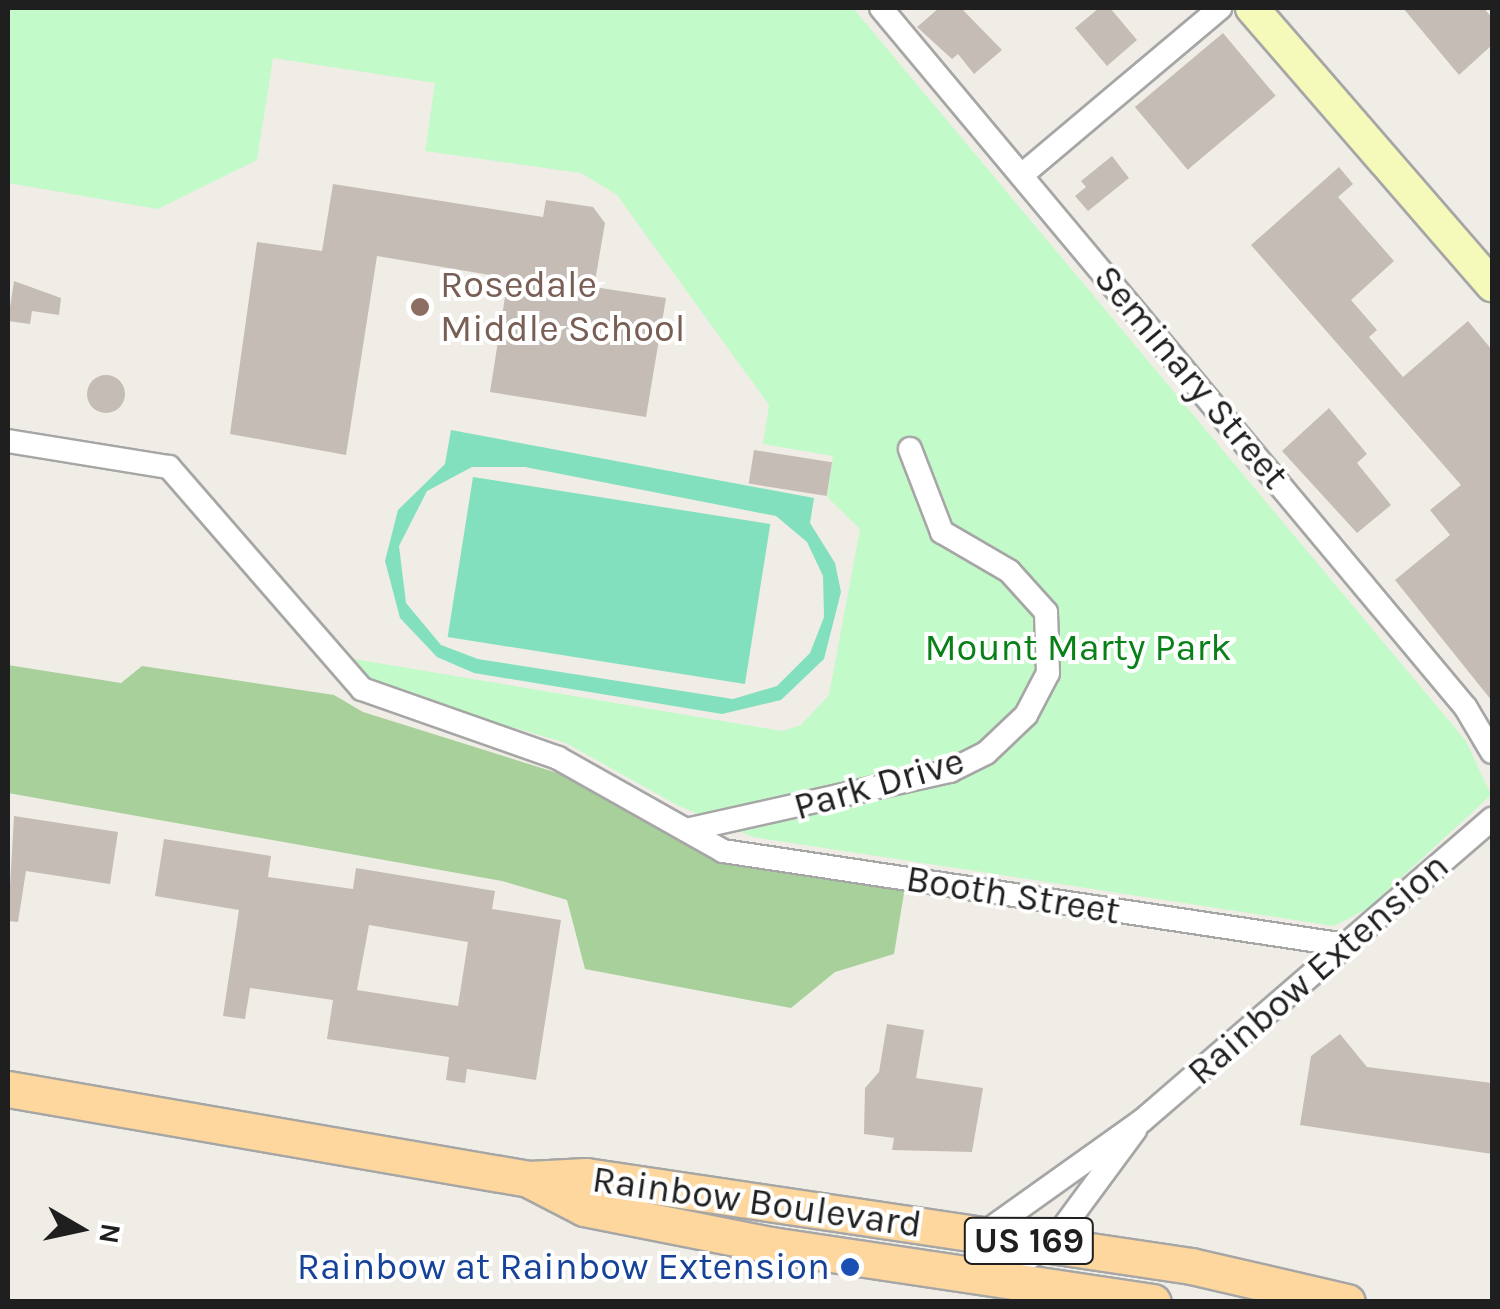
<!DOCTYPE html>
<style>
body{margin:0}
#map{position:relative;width:1500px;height:1309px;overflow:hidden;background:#f0ede6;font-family:Karla,sans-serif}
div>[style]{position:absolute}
.forest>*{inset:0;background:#a8d09a}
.park>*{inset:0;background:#c3fac9}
.pitch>*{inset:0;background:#83e0bf;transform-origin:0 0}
.building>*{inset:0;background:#c5bcb5;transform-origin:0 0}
.round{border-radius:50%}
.roads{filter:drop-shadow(2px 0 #a6a6a6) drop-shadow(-2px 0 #a6a6a6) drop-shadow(0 2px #a6a6a6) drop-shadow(0 -2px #a6a6a6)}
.street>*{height:22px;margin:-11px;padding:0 11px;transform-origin:11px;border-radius:11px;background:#fff}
.secondary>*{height:32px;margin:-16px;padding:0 16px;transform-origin:16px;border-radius:16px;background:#f5faba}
.primary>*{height:35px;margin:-17.5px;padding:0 17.5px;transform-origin:17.5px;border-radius:17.5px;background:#fdd79e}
.dots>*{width:28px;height:28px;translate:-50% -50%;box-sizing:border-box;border:5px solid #fff;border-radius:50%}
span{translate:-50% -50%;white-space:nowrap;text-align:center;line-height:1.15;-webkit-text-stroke:8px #fff;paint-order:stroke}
.shield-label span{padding:2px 8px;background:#fff;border:2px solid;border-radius:8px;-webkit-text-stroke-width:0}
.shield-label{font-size:35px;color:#1f1f1f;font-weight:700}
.education-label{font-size:38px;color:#785e54}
.left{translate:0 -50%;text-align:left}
.street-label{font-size:38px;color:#1f1f1f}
.park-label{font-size:38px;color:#0a8019}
.transit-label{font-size:38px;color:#164399}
.right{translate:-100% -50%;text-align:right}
.frame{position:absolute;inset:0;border:10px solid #1f1f1f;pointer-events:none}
.north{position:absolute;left:30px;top:1179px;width:100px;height:100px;-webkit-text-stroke:8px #fff;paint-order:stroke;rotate:99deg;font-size:28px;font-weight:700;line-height:40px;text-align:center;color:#1f1f1f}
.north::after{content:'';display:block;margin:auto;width:35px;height:45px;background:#1f1f1f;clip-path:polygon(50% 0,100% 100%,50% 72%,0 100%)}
</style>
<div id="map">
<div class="forest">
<i style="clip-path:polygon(8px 665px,121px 683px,142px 666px,334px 695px,363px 712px,567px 776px,688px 843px,905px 887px,894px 954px,835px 972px,791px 1008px,585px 969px,567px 900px,502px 881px,8px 793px)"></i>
</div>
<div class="park">
<i style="clip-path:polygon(8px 8px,853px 8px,1466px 741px,1491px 795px,1367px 909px,1334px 926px,753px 837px,677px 805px,566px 743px,397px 693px,352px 669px,354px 659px,782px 731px,801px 725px,829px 695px,860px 529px,827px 497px,833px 456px,763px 444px,769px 405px,617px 195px,581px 173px,425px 151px,435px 83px,273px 58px,257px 160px,158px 209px,8px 183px)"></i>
</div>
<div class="pitch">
<i style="clip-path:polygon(evenodd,451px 430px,814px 498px,810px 523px,835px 563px,841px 592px,824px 659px,781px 700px,722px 714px,474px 673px,437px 657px,400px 618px,385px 561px,398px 510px,445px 464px,451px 430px,472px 467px,525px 467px,776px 516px,807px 542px,823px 576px,824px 617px,810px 653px,777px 686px,733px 699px,478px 659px,441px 645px,406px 603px,399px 546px,427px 491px,472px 467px)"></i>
<i style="left:473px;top:477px;width:301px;height:162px;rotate:9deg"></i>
</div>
<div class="building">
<i style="clip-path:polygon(939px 8px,961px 8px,1002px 50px,974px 74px,958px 54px,952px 59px,917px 27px)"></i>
<i style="clip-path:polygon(1099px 8px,1110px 8px,1137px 40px,1107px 66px,1075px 28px)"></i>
<i style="clip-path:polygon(1403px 8px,1484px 8px,1492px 18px,1492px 45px,1459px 75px)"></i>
<i style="left:1223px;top:33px;width:82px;height:115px;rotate:50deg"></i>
<i style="clip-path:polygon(1112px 156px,1129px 178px,1088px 211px,1075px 196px,1086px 187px,1081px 181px)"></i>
<i style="clip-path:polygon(1339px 167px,1353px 184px,1338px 197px,1394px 261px,1351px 300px,1377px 330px,1369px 337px,1403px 377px,1468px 321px,1492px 350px,1492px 701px,1395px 580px,1450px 535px,1430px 510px,1461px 485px,1251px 245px)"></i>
<i style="clip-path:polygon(333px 184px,543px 217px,546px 200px,593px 207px,605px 223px,594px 287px,666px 298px,646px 417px,490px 392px,508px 278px,377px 256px,346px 455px,230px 434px,257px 242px,322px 251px)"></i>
<i style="clip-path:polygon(14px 281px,61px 298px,59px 315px,32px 311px,30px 324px,8px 321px)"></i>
<i class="round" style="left:87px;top:375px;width:38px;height:38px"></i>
<i style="clip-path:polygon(1329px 408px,1367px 454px,1357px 463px,1391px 505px,1357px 533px,1282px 451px)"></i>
<i style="left:754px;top:450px;width:79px;height:34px;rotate:9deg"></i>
<i style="clip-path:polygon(14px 816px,118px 832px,110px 884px,26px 871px,18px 922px,8px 921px)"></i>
<i style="clip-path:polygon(evenodd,164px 839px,271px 856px,268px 877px,353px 889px,356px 868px,495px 891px,492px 909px,561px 920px,536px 1080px,467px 1069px,465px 1083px,446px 1080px,449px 1057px,327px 1039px,333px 1000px,250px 988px,245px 1019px,223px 1016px,239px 910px,155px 896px,164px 839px,369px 925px,468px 942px,458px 1006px,357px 990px,369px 925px)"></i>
<i style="clip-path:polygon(887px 1024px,924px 1030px,916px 1078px,983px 1088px,972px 1152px,892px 1150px,894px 1138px,864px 1134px,865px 1088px,879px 1072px)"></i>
<i style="clip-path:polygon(1340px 1034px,1367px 1067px,1492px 1083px,1492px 1154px,1300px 1125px,1311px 1056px)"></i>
</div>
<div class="roads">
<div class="street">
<i style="left:881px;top:8px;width:912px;rotate:50.11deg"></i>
<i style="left:1466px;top:708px;width:51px;rotate:59.4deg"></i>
<i style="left:1023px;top:174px;width:258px;rotate:-40.1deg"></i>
<i style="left:8px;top:441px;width:163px;rotate:9.2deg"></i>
<i style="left:169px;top:467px;width:294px;rotate:49deg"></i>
<i style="left:362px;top:689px;width:208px;rotate:19.4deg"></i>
<i style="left:558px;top:758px;width:189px;rotate:29.4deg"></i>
<i style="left:723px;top:851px;width:629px;rotate:8.59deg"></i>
<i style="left:686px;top:830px;width:271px;rotate:-12.6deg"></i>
<i style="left:950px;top:771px;width:40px;rotate:-26.6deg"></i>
<i style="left:986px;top:753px;width:55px;rotate:-43.5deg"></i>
<i style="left:1026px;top:715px;width:47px;rotate:-62.4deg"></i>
<i style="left:1048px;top:673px;width:61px;rotate:-91.9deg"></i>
<i style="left:1046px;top:612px;width:55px;rotate:-132.1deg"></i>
<i style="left:1009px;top:571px;width:78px;rotate:-149.8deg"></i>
<i style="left:942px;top:532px;width:89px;rotate:-111.1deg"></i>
<i style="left:983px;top:1234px;width:196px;rotate:-35.5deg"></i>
<i style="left:1143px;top:1120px;width:461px;rotate:-40.8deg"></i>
<i style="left:999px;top:1276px;width:61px;rotate:-31.6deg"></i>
<i style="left:1051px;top:1244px;width:142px;rotate:-53.6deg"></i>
</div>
<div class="secondary">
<i style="left:1252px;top:8px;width:367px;rotate:49.1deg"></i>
</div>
<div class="primary">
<i style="left:8px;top:1089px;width:529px;rotate:9.8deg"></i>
<i style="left:529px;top:1179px;width:57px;rotate:-3deg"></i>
<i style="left:586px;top:1176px;width:612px;rotate:8.46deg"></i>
<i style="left:1191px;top:1266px;width:160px;rotate:13deg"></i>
<i style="left:530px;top:1180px;width:61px;rotate:27.4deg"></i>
<i style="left:584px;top:1208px;width:191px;rotate:11.2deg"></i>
<i style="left:771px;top:1245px;width:386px;rotate:8.5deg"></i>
</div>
</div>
<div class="dots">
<i style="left:420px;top:307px;background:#8d6e63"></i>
<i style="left:850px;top:1267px;background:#1a4fb4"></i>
</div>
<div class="shield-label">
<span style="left:1029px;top:1241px">US 169</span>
</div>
<div class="education-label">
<span class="left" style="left:440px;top:307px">Rosedale<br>Middle School</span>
</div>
<div class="street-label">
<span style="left:1191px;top:377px;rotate:50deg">Seminary Street</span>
<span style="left:879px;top:784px;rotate:-16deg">Park Drive</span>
<span style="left:1013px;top:895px;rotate:9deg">Booth Street</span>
<span style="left:1318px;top:969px;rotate:-41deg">Rainbow Extension</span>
<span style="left:757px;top:1202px;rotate:8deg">Rainbow Boulevard</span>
</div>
<div class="park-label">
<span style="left:1078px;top:648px">Mount Marty Park</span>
</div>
<div class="transit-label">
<span class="right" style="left:830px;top:1267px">Rainbow at Rainbow Extension</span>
</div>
<div class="frame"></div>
<div class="north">N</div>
</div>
